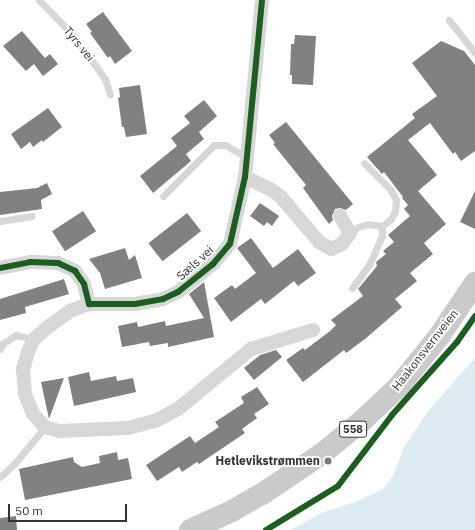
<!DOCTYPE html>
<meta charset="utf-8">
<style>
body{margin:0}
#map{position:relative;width:475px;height:530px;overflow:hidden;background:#fff;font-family:"IBM Plex Sans",sans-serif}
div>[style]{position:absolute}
.water>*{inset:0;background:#ddebf3}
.building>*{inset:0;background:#818181;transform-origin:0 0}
.lane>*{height:7px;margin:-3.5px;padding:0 3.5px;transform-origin:3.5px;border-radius:3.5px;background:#d7d7d7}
.street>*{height:14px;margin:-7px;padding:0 7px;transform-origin:7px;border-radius:7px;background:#d7d7d7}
.primary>*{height:22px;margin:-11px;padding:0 11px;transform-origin:11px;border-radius:11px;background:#cacaca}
.cycleway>*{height:6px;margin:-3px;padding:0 3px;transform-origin:3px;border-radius:3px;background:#1b5e20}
.dots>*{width:11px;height:11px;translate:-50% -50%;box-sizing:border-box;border:2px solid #fff;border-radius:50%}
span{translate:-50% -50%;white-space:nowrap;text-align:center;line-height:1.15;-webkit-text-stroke:4px #fff;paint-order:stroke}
.shield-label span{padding:1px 3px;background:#fff;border:1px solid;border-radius:3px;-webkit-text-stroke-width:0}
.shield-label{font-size:11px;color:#333;font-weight:700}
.street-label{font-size:12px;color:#333}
.poi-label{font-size:12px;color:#333;font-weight:700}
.right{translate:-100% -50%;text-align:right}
.scale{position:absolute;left:8px;top:504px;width:119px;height:18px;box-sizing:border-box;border:2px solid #333;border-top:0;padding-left:5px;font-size:12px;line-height:14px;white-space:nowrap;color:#333;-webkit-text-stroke:3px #fff;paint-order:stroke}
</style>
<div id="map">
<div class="water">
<i style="clip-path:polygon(475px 358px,475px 530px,290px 530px,324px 512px,355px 502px,383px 489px,393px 476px,404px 447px,428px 411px)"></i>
</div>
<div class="building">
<i style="clip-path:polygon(103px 12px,132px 51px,115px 64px,110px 56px,108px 58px,90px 33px,92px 32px,86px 24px)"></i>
<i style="clip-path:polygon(22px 31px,45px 58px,50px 54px,58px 64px,43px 76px,34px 64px,26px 71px,3px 46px)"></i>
<i style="clip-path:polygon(295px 35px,316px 36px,313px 85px,292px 84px,292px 75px,290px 75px,291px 44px,294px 44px)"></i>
<i style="clip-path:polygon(441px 41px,464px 51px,475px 65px,475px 151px,461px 161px,455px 152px,453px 154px,430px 123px,408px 140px,437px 175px,418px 191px,446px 224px,424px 243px,433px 254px,410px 273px,417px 281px,395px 299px,402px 307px,365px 339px,346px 353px,344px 350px,303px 382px,286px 360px,303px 348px,305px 350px,330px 331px,336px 325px,331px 320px,363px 296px,358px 289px,377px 266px,376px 262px,386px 254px,383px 251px,394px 242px,388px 235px,410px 216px,404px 209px,408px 205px,402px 198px,403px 197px,384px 172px,382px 174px,367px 157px,415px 118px,412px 114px,437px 96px,412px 63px)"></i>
<i style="clip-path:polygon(140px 85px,147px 134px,126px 137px,124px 127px,122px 127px,118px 98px,120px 97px,119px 88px)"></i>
<i style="clip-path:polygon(204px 100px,217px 116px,199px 132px,204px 139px,186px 154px,191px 161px,153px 193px,140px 176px,177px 146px,171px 138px,190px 123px,184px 116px)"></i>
<i style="clip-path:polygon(48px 108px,62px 127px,43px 142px,42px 140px,33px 147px,30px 142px,21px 149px,11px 134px)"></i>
<i style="clip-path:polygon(286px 122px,353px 204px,346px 210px,340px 208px,335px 209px,332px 216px,333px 220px,329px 224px,303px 188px,306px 185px,273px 144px,275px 143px,269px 135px)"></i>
<i style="clip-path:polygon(47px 183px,52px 194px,41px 200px,42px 209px,0 215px,0 192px,37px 188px)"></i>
<i style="clip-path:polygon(475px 191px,475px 229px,460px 222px)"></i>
<i style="clip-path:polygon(260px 203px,279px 216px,272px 226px,267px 222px,264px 226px,250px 216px)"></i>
<i style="left:83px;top:211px;width:24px;height:37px;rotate:57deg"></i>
<i style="left:187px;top:213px;width:23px;height:49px;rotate:52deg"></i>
<i style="clip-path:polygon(251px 238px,273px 268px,298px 249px,316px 273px,298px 286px,294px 281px,265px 304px,261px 299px,231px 322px,214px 298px,232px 285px,235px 289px,256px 273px,237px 248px)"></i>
<i style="clip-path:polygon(125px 248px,129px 260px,135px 255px,142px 278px,105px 289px,100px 273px,89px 259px)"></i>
<i style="clip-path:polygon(64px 279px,69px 294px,25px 307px,26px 313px,0 320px,0 299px)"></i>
<i style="clip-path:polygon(204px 282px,214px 337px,168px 347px,168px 343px,150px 346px,149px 342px,122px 347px,118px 326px,137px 322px,138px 327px,165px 321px,166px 326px,204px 318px,189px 294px)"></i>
<i style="clip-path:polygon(276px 350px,282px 357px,254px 380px,244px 368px,260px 355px)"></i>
<i style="clip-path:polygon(89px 372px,91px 381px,116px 376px,117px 381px,133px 378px,136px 392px,74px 406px,68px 377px)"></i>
<i style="clip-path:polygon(64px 378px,49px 419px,41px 382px)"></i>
<i style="clip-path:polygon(257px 387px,269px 404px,254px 414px,257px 418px,242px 429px,245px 433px,199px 464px,197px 462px,182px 472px,179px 467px,157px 481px,146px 465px,190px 436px,195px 443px,219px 427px,215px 422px,244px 403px,241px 397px)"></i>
<i style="clip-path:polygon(117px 452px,118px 460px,128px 458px,132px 479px,25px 500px,19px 469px,73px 457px,74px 462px,82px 467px,100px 463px,99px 456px)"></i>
<i style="clip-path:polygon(16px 516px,17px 530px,0 530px,0 518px)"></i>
</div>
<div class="lane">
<i style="left:39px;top:0;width:50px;rotate:45.8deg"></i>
<i style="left:74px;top:36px;width:53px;rotate:54.2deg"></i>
<i style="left:105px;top:79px;width:16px;rotate:72deg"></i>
<i style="left:449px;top:20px;width:42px;rotate:51.8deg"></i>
<i style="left:163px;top:196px;width:72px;rotate:-45deg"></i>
<i style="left:214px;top:145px;width:11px"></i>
<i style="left:225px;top:145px;width:25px;rotate:29deg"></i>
<i style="left:0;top:221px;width:32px;rotate:-9deg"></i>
<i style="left:350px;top:233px;width:10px;rotate:-37deg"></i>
<i style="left:358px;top:227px;width:10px;rotate:-17deg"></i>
<i style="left:368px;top:224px;width:14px;rotate:8deg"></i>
<i style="left:382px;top:226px;width:11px;rotate:-38deg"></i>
<i style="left:391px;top:219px;width:9px;rotate:-63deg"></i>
<i style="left:395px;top:211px;width:11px;rotate:-85deg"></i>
<i style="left:396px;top:200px;width:11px;rotate:-117deg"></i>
<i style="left:391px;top:190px;width:38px;rotate:-135deg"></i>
<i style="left:352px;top:288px;width:29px;rotate:-54deg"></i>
<i style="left:369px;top:265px;width:32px;rotate:-66deg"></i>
<i style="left:382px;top:236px;width:10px;rotate:-90deg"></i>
<i style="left:0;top:349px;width:5px;rotate:-68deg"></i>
<i style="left:2px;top:344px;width:17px;rotate:-33deg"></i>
<i style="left:16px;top:335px;width:18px;rotate:13deg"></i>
<i style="left:0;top:477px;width:21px;rotate:-43deg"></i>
<i style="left:15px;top:463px;width:47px;rotate:-50.2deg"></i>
</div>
<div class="street">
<i style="left:245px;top:177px;width:28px;rotate:26deg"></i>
<i style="left:270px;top:189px;width:14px;rotate:36deg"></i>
<i style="left:281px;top:197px;width:59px;rotate:49.8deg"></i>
<i style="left:319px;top:242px;width:14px;rotate:30deg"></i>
<i style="left:331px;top:249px;width:12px;rotate:-24deg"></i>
<i style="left:342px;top:244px;width:14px;rotate:-54deg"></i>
<i style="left:350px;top:233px;width:20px;rotate:-120deg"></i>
<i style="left:0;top:268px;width:31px;rotate:-11deg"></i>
<i style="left:30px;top:262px;width:28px;rotate:2deg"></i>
<i style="left:58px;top:263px;width:19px;rotate:25deg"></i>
<i style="left:75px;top:271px;width:16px;rotate:55deg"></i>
<i style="left:84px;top:284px;width:21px;rotate:76deg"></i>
<i style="left:89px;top:304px;width:46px"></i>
<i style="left:135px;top:304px;width:28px;rotate:-10deg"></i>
<i style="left:163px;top:299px;width:17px;rotate:-25deg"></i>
<i style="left:178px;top:292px;width:45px;rotate:-38.7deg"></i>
<i style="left:213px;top:264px;width:26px;rotate:-50deg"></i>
<i style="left:230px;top:244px;width:69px;rotate:-77.4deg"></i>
<i style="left:245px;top:177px;width:178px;rotate:-84.5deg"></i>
<i style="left:89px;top:304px;width:20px;rotate:160deg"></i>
<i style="left:70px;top:311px;width:26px;rotate:144deg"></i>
<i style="left:49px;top:326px;width:20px;rotate:139deg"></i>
<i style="left:34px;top:339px;width:14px;rotate:115deg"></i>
<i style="left:28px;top:352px;width:19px;rotate:106deg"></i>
<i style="left:23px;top:370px;width:24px;rotate:85deg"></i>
<i style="left:25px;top:394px;width:22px;rotate:68deg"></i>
<i style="left:33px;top:414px;width:18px;rotate:47deg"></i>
<i style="left:45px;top:427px;width:15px;rotate:16deg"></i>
<i style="left:59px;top:431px;width:69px;rotate:-2.5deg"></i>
<i style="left:128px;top:428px;width:30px;rotate:-15deg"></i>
<i style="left:157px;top:420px;width:24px;rotate:-28deg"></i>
<i style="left:178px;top:409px;width:94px;rotate:-39.4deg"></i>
<i style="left:251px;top:349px;width:65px;rotate:-17deg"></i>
</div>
<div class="primary">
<i style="left:190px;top:530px;width:46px;rotate:-24.3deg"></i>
<i style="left:232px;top:511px;width:34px;rotate:-30deg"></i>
<i style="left:262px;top:494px;width:73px;rotate:-33.9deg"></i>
<i style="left:323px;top:453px;width:50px;rotate:-39.4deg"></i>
<i style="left:362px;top:421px;width:51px;rotate:-43.4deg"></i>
<i style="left:399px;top:386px;width:65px;rotate:-51.2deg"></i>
<i style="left:440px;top:335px;width:63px;rotate:-56.1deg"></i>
</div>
<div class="cycleway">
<i style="left:0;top:268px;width:31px;rotate:-11deg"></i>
<i style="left:30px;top:262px;width:28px;rotate:2deg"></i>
<i style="left:58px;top:263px;width:19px;rotate:25deg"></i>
<i style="left:75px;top:271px;width:16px;rotate:55deg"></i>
<i style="left:84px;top:284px;width:21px;rotate:76deg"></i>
<i style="left:89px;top:304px;width:46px"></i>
<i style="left:135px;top:304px;width:28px;rotate:-10deg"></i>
<i style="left:163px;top:299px;width:17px;rotate:-25deg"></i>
<i style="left:178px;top:292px;width:45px;rotate:-38.7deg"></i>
<i style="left:213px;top:264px;width:26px;rotate:-50deg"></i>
<i style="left:230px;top:244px;width:69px;rotate:-77.4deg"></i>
<i style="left:245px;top:177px;width:178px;rotate:-84.5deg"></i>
<i style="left:266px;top:530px;width:84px;rotate:-31.4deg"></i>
<i style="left:338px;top:486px;width:89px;rotate:-52.7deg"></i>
<i style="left:392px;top:415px;width:98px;rotate:-48.3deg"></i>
<i style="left:457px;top:342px;width:32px;rotate:-55deg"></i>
</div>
<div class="dots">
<i style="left:328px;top:461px;background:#7a7a7a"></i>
</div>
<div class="shield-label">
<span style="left:353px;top:429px">558</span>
</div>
<div class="street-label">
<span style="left:79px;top:44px;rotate:51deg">Tyrs vei</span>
<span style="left:195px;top:263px;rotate:-42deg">Sæls vei</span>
<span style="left:425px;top:350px;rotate:-52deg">Haakonsvernveien</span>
</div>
<div class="poi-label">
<span class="right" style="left:320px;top:461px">Hetlevikstrømmen</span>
</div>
<div class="scale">50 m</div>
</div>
